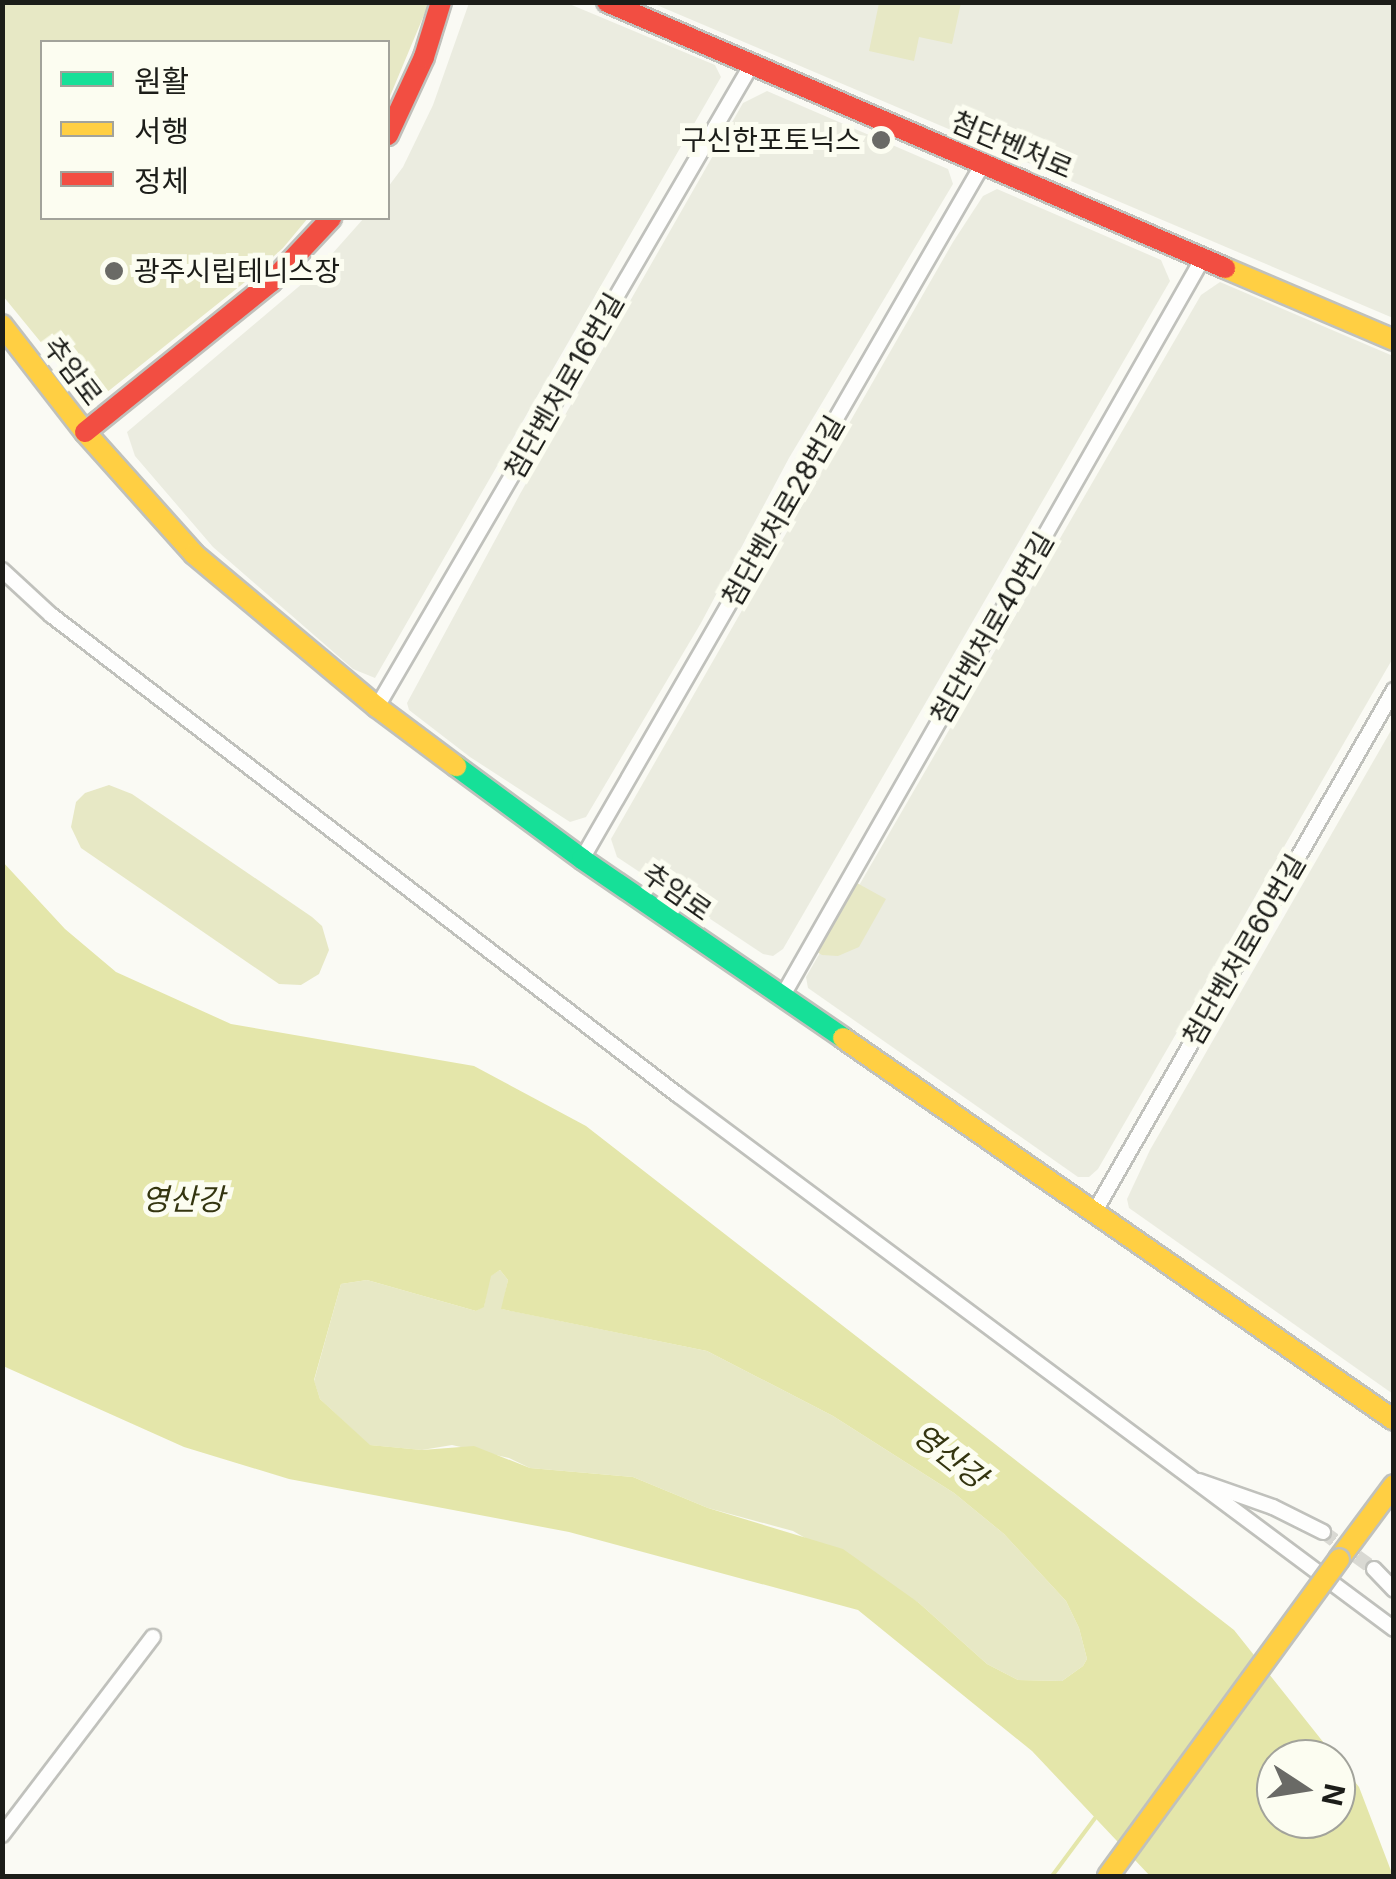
<!DOCTYPE html>
<meta charset="utf-8">
<style>
body{margin:0}
#map{position:relative;width:1396px;height:1879px;overflow:hidden;background:#fafaf4;font-family:Inter,"Noto Sans KR",sans-serif}
div>[style]{position:absolute}
.built>*{inset:0;background:#ebece0}
.green>*{inset:0;background:#e7e8c5}
.water>*{inset:0;background:#e4e6aa}
.stream>*{height:4px;margin:-2px;padding:0 2px;transform-origin:2px;border-radius:2px;background:#e4e6aa}
.street-tunnel>*{height:14px;margin-top:-7px;transform-origin:0;background:repeating-linear-gradient(90deg,#d9d9d3 0 14px,transparent 0 21px)}
.roads{filter:drop-shadow(2px 0 #c0c1bc) drop-shadow(-2px 0 #c0c1bc) drop-shadow(0 2px #c0c1bc) drop-shadow(0 -2px #c0c1bc)}
.street>*{height:14px;margin:-7px;padding:0 7px;transform-origin:7px;border-radius:7px;background:#fefefd}
.fast>*{height:20px;margin:-10px;padding:0 10px;transform-origin:10px;border-radius:10px;background:#16e098}
.slow>*{height:20px;margin:-10px;padding:0 10px;transform-origin:10px;border-radius:10px;background:#ffcf43}
.jam>*{height:20px;margin:-10px;padding:0 10px;transform-origin:10px;border-radius:10px;background:#f24e42}
.bridges{filter:drop-shadow(2px 0 #c0c1bc) drop-shadow(-2px 0 #c0c1bc) drop-shadow(0 2px #c0c1bc) drop-shadow(0 -2px #c0c1bc)}
.slow-bridge>*{height:20px;margin:-10px;padding:0 10px;transform-origin:10px;border-radius:10px;background:#ffcf43}
.dots>*{width:28px;height:28px;translate:-50% -50%;box-sizing:border-box;border:5px solid #fcfdf1;border-radius:50%}
span{translate:-50% -50%;white-space:nowrap;text-align:center;line-height:1.15;-webkit-text-stroke:10px #fcfdf1;paint-order:stroke}
.poi-label{font-size:28px;color:#1c1d19}
.right{translate:-100% -50%;text-align:right}
.left{translate:0 -50%;text-align:left}
.street-label{font-size:28px;color:#1c1d19}
.water-label{font-size:30px;color:#343510;font-style:italic}
.frame{position:absolute;inset:0;border:5px solid #1c1d19;pointer-events:none}
.legend{position:absolute;left:40px;top:40px;width:350px;height:180px;box-sizing:border-box;background:#fcfdf1;border:2px solid #a2a39b;margin:0;padding:12px 18px;list-style:none;font-size:30px;color:#1c1d19}
.legend li{display:flex;align-items:center;gap:20px;height:50px}
.legend b{width:50px;border:2px solid #a2a39b}
.north{position:absolute;left:1256px;top:1739px;width:100px;height:100px;box-sizing:border-box;background:#fcfdf1;border:2px solid #a2a39b;border-radius:50%;rotate:102deg;font-size:28px;font-weight:700;line-height:40px;text-align:center;color:#1c1d19}
.north::after{content:'';display:block;margin:auto;width:35px;height:45px;background:#6a6a66;clip-path:polygon(50% 0,100% 100%,50% 72%,0 100%)}
</style>
<div id="map">
<div class="built">
<i style="clip-path:polygon(469px 3px,567px 3px,715px 65px,721px 77px,375px 678px,353px 669px,213px 547px,135px 456px,127px 432px,316px 272px,364px 218px,388px 218px,388px 187px,403px 167px,433px 105px)"></i>
<i style="clip-path:polygon(652px 3px,1393px 3px,1393px 318px)"></i>
<i style="clip-path:polygon(767px 91px,948px 169px,953px 184px,789px 458px,701px 623px,586px 817px,570px 822px,470px 757px,409px 710px,407px 703px,520px 494px,743px 103px)"></i>
<i style="clip-path:polygon(997px 189px,1161px 260px,1170px 281px,783px 949px,773px 956px,763px 954px,617px 857px,611px 839px,953px 242px,983px 196px)"></i>
<i style="clip-path:polygon(1220px 282px,1393px 356px,1393px 658px,1098px 1169px,1089px 1177px,1078px 1177px,808px 988px,806px 977px,1201px 295px)"></i>
<i style="clip-path:polygon(1393px 727px,1393px 1394px,1129px 1208px,1127px 1199px,1150px 1150px)"></i>
</div>
<div class="green">
<i style="clip-path:polygon(3px 2px,429px 2px,429px 3px,388px 101px,388px 42px,42px 42px,42px 218px,308px 218px,283px 248px,245px 282px,101px 397px,84px 395px,3px 296px)"></i>
<i style="clip-path:polygon(879px 3px,961px 3px,952px 44px,919px 37px,914px 61px,869px 51px)"></i>
<i style="clip-path:polygon(109px 785px,132px 794px,312px 917px,322px 926px,329px 950px,319px 974px,301px 985px,279px 984px,81px 848px,71px 827px,76px 802px,85px 793px)"></i>
<i style="clip-path:polygon(857px 883px,886px 899px,859px 947px,838px 956px,822px 955px,817px 952px)"></i>
<i style="clip-path:polygon(500px 1270px,508px 1280px,502px 1309px,707px 1351px,833px 1416px,954px 1493px,1004px 1534px,1066px 1601px,1079px 1628px,1087px 1659px,1083px 1666px,1062px 1681px,1018px 1680px,987px 1664px,919px 1603px,793px 1531px,708px 1508px,633px 1477px,530px 1468px,509px 1458px,452px 1445px,422px 1450px,369px 1445px,320px 1399px,314px 1381px,341px 1284px,367px 1280px,476px 1311px,484px 1306px,490px 1276px)"></i>
</div>
<div class="water">
<i style="clip-path:polygon(evenodd,2px 861px,65px 929px,116px 972px,231px 1024px,474px 1066px,586px 1126px,1234px 1630px,1359px 1787px,1393px 1876px,1150px 1876px,1032px 1751px,858px 1610px,569px 1532px,289px 1479px,184px 1447px,3px 1366px,2px 861px,500px 1270px,508px 1280px,501px 1309px,707px 1351px,833px 1416px,954px 1493px,1004px 1534px,1066px 1601px,1079px 1628px,1087px 1659px,1083px 1666px,1062px 1681px,1018px 1680px,987px 1664px,919px 1603px,843px 1549px,708px 1508px,633px 1477px,530px 1468px,474px 1446px,422px 1450px,370px 1445px,320px 1399px,314px 1380px,341px 1284px,367px 1280px,476px 1311px,484px 1307px,491px 1276px,500px 1270px,2px 861px,1276px 1759px,1336px 1759px,1336px 1819px,1276px 1819px,1276px 1759px)"></i>
</div>
<div class="stream">
<i style="left:1052px;top:1876px;width:72px;rotate:-53.4deg"></i>
</div>
<div class="street-tunnel">
<i style="left:1323px;top:1532px;width:63px;rotate:36deg"></i>
</div>
<div class="roads">
<div class="street">
<i style="left:2px;top:570px;width:67px;rotate:42.6deg"></i>
<i style="left:51px;top:615px;width:790px;rotate:37.44deg"></i>
<i style="left:678px;top:1095px;width:893px;rotate:36.72deg"></i>
<i style="left:377px;top:707px;width:744px;rotate:-59.75deg"></i>
<i style="left:582px;top:859px;width:805px;rotate:-60.03deg"></i>
<i style="left:782px;top:997px;width:851px;rotate:-60.33deg"></i>
<i style="left:1095px;top:1211px;width:601px;rotate:-60.15deg"></i>
<i style="left:1199px;top:1481px;width:78px;rotate:19.4deg"></i>
<i style="left:1273px;top:1507px;width:56px;rotate:26.6deg"></i>
<i style="left:1374px;top:1569px;width:29px;rotate:46deg"></i>
<i style="left:2px;top:1835px;width:249px;rotate:-52.7deg"></i>
</div>
<div class="fast">
<i style="left:456px;top:766px;width:157px;rotate:36.4deg"></i>
<i style="left:582px;top:859px;width:316px;rotate:34.4deg"></i>
</div>
<div class="slow">
<i style="left:1225px;top:268px;width:184px;rotate:23.1deg"></i>
<i style="left:2px;top:325px;width:135px;rotate:52.2deg"></i>
<i style="left:85px;top:432px;width:164px;rotate:48.2deg"></i>
<i style="left:194px;top:554px;width:239px;rotate:39.9deg"></i>
<i style="left:377px;top:707px;width:99px;rotate:36.8deg"></i>
<i style="left:843px;top:1038px;width:670px;rotate:34.73deg"></i>
<i style="left:1339px;top:1559px;width:92px;rotate:-53.4deg"></i>
</div>
<div class="jam">
<i style="left:607px;top:2px;width:673px;rotate:23.29deg"></i>
<i style="left:388px;top:135px;width:86px;rotate:-65.2deg"></i>
<i style="left:424px;top:57px;width:58px;rotate:-72.8deg"></i>
<i style="left:85px;top:432px;width:239px;rotate:-38.9deg"></i>
<i style="left:271px;top:282px;width:88px;rotate:-46.8deg"></i>
</div>
</div>
<div class="bridges">
<div class="slow-bridge">
<i style="left:1108px;top:1876px;width:392px;rotate:-53.9deg"></i>
</div>
</div>
<div class="dots">
<i style="left:881px;top:140px;background:#6a6a66"></i>
<i style="left:114px;top:271px;background:#6a6a66"></i>
</div>
<div class="poi-label">
<span class="right" style="left:861px;top:140px">구신한포토닉스</span>
<span class="left" style="left:134px;top:271px">광주시립테니스장</span>
</div>
<div class="street-label">
<span style="left:1012px;top:145px;rotate:23deg">첨단벤처로</span>
<span style="left:73px;top:371px;rotate:53deg">추암로</span>
<span style="left:564px;top:386px;rotate:-60deg">첨단벤처로16번길</span>
<span style="left:783px;top:511px;rotate:-60deg">첨단벤처로28번길</span>
<span style="left:992px;top:628px;rotate:-60deg">첨단벤처로40번길</span>
<span style="left:677px;top:892px;rotate:35deg">추암로</span>
<span style="left:1244px;top:950px;rotate:-60deg">첨단벤처로60번길</span>
</div>
<div class="water-label">
<span style="left:183px;top:1199px">영산강</span>
<span style="left:950px;top:1456px;rotate:38deg">영산강</span>
</div>
<div class="frame"></div>
<ul class="legend">
<li><b style="height:12px;background:#16e098"></b>원활</li>
<li><b style="height:12px;background:#ffcf43"></b>서행</li>
<li><b style="height:12px;background:#f24e42"></b>정체</li>
</ul>
<div class="north">N</div>
</div>
